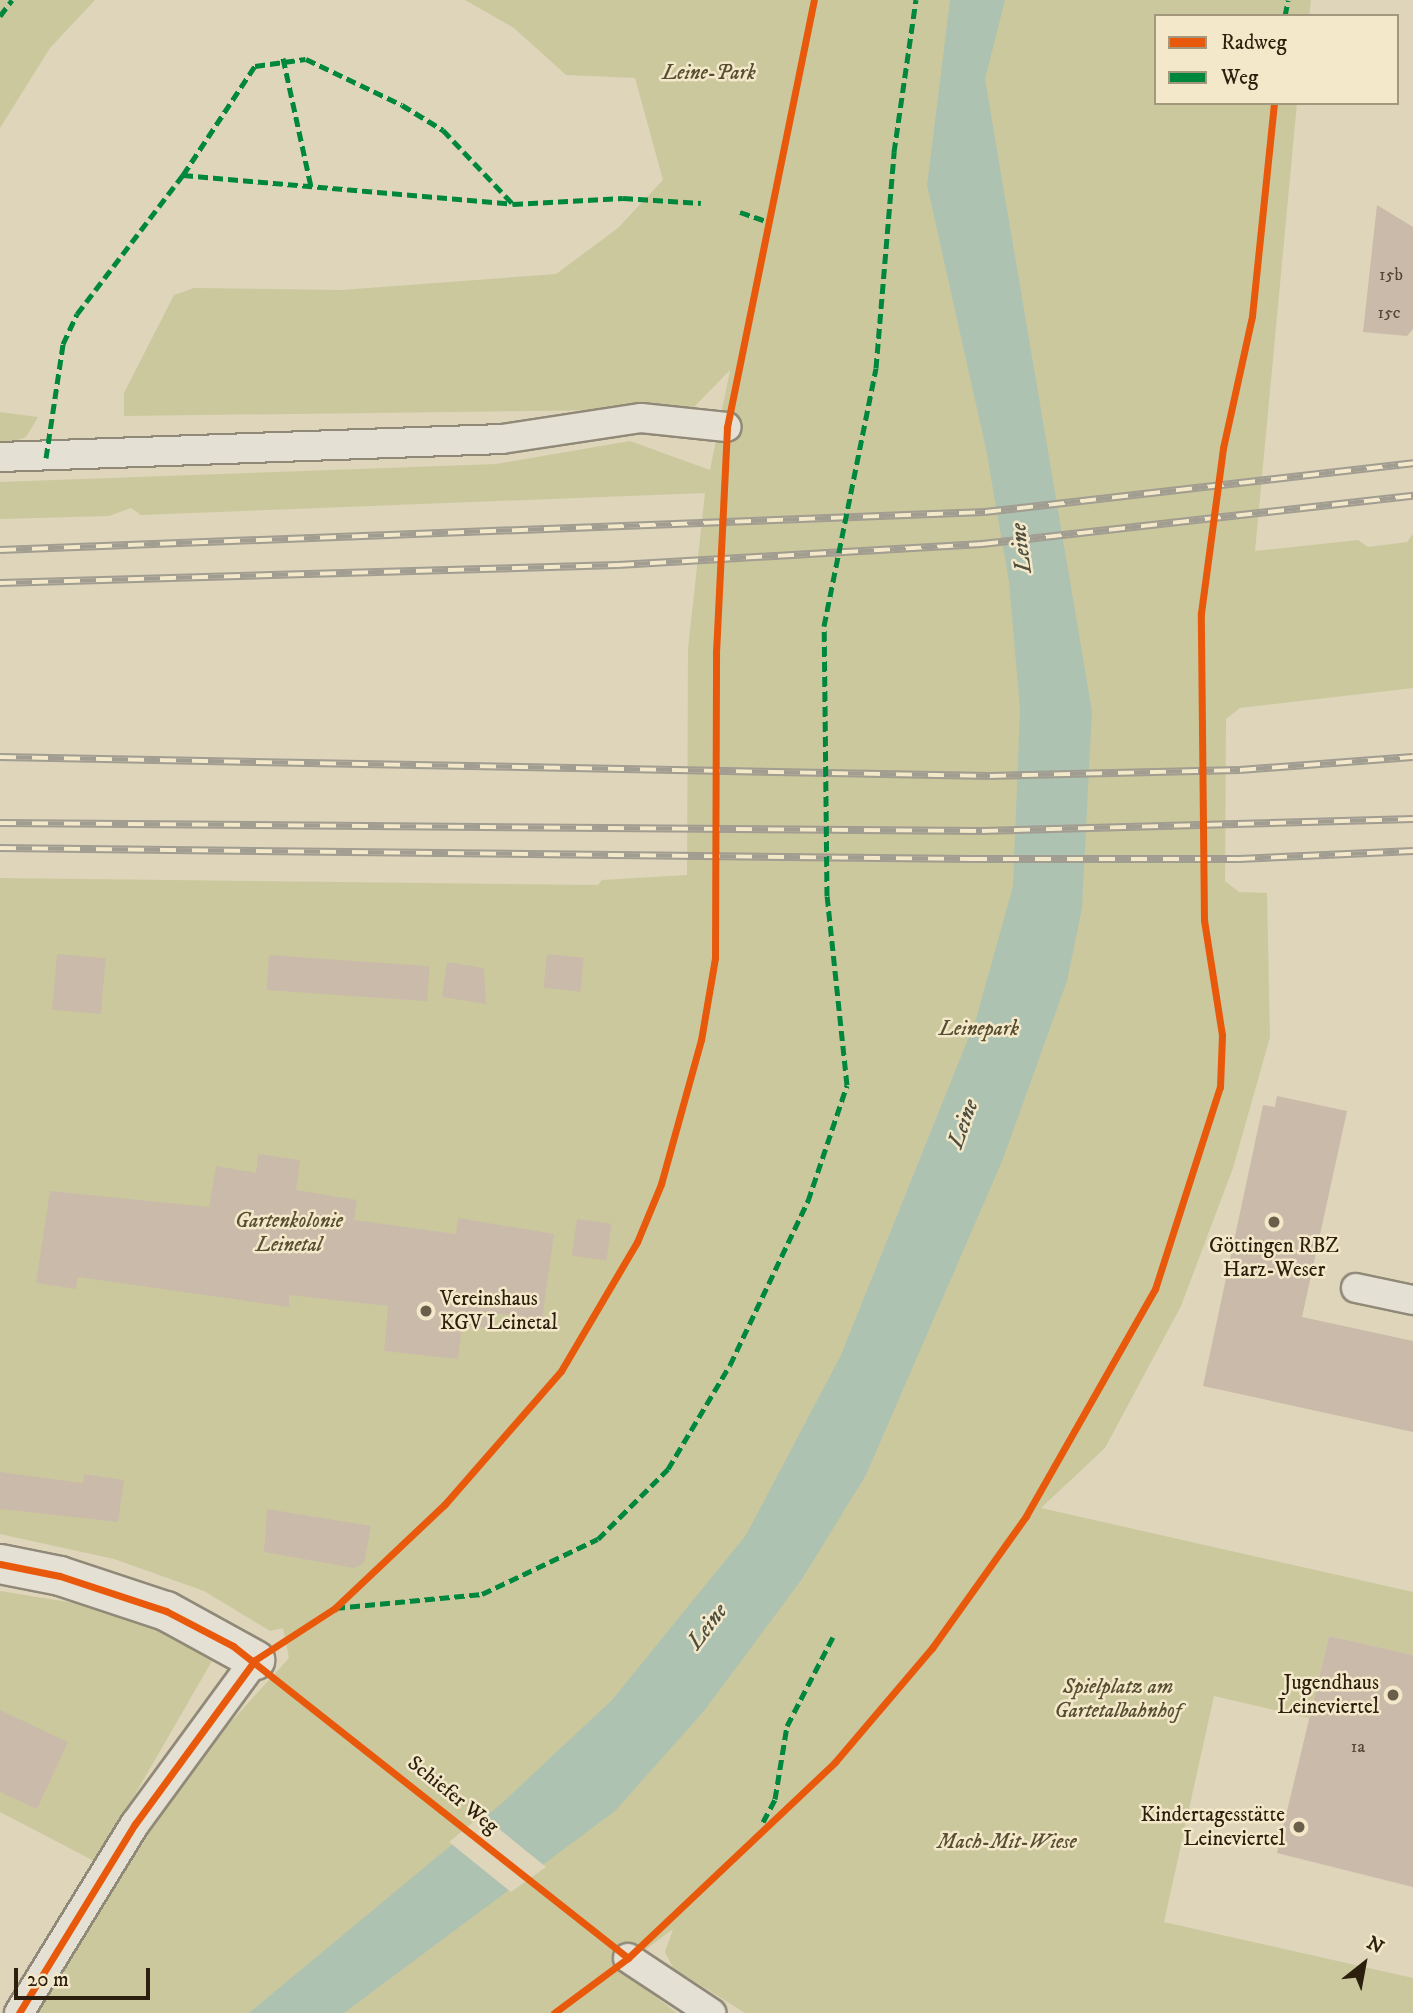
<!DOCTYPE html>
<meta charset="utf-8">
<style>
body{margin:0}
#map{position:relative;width:1413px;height:2013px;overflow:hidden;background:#ded5bb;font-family:"IM FELL DW Pica",serif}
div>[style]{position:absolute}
.green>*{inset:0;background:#ccc89d}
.water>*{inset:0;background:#aec2b2}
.pier>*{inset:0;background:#ded5bb}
.building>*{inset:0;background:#cabaa9;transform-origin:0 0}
.roads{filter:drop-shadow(2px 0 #908978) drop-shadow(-2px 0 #908978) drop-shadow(0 2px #908978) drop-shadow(0 -2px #908978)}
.service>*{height:28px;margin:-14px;padding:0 14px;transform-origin:14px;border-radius:14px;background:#e4e0d3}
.minor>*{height:38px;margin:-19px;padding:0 19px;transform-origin:19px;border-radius:19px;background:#e4e0d3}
.rail>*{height:8px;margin-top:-4px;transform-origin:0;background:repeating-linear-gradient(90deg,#f3e8c9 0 16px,#a29d91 0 32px);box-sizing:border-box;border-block:2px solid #a29d91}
.quiet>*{height:5px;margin-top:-2.5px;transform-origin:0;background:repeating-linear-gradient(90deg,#00873e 0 10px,transparent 0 15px)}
.cycleway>*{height:7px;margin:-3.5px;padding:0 3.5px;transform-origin:3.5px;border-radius:3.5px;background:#e8590c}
.dots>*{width:19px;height:19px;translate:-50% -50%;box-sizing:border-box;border:4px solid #f3e8c9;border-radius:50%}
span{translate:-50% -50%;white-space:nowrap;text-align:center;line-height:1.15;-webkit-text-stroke:5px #f3e8c9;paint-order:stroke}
.number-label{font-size:18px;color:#544635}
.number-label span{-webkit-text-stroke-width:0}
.park-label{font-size:21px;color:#584f32;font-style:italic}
.poi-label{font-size:21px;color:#2c1f0e}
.left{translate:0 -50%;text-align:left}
.right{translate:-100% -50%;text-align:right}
.street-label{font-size:21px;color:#2c1f0e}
.water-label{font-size:23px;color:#4d4e3e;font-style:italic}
.legend{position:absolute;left:1154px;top:14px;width:245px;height:91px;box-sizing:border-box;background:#f3e8c9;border:2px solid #a3987e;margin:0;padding:9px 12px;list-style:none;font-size:21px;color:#2c1f0e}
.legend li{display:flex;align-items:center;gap:14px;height:35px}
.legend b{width:35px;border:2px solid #a3987e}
.north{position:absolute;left:1329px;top:1929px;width:70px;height:70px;-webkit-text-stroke:5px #f3e8c9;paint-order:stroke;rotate:31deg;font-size:19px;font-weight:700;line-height:28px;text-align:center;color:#2c1f0e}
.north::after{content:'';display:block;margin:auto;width:24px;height:32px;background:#2c1f0e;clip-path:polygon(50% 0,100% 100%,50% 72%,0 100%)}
.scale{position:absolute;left:14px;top:1968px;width:136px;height:32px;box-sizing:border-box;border:4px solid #2c1f0e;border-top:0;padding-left:9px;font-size:21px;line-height:24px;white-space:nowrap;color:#2c1f0e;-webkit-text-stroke:5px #f3e8c9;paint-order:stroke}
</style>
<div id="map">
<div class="green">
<i style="clip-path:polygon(0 0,95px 0,50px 48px,0 128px)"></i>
<i style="clip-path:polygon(465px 0,1311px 0,1309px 16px,1156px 16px,1156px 103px,1297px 103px,1255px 551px,1358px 540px,1368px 547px,1407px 542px,1413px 534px,1413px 688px,1240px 708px,1226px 719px,1225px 881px,1239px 892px,1267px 893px,1270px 1037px,1233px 1168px,1181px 1306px,1105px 1448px,1041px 1508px,1413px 1592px,1413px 1655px,1329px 1636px,1309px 1718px,1214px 1696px,1164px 1922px,1413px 1978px,1413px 2013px,745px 2013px,673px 1968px,665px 1952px,673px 1929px,619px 1969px,677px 2013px,36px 2013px,191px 1766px,289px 1658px,283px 1628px,270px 1631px,204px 1591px,114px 1559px,0 1534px,0 878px,598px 885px,602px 880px,687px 875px,688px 649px,705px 493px,141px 515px,131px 508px,109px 516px,0 519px,0 482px,496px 464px,630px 441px,710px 470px,730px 370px,692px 409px,124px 416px,124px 393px,174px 295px,194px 288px,341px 290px,556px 274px,618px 228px,663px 180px,635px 78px,566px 75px,514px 28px)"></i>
<i style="clip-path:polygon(0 412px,38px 417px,26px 437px,0 446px)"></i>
<i style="clip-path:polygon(0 1591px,130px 1612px,186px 1638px,212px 1661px,96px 1862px,0 1812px)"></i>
</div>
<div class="water">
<i style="clip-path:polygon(950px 0,1005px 0,985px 79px,1092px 711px,1082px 908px,1067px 981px,1003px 1159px,866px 1475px,802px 1579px,704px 1711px,615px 1811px,344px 2013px,249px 2013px,502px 1803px,612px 1700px,746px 1535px,841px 1355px,976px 1019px,1013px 886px,1020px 709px,1009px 582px,986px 449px,927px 185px)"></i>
</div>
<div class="pier">
<i style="clip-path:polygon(482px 1815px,546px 1867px,511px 1892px,449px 1842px)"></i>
</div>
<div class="building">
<i style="clip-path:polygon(1377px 205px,1413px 227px,1413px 329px,1407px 336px,1363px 332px)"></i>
<i style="left:57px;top:954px;width:49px;height:56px;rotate:5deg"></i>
<i style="left:547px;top:954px;width:37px;height:34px;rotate:6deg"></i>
<i style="left:269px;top:955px;width:161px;height:35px;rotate:4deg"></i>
<i style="clip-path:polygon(447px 962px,484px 968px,486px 1004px,442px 997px)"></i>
<i style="clip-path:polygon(1277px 1096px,1347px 1111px,1302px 1317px,1413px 1341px,1413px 1432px,1203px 1386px,1263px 1105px,1275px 1107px)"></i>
<i style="clip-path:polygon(258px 1154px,300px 1160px,296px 1190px,357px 1200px,354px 1220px,456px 1234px,458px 1218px,554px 1234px,542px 1320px,493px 1313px,490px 1328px,462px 1325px,458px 1359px,384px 1351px,388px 1306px,289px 1295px,289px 1307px,78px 1277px,76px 1289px,36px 1283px,50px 1191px,209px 1207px,216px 1166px,256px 1173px)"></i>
<i style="left:577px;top:1219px;width:35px;height:37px;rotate:8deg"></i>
<i style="clip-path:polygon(0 1472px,83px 1483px,84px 1474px,124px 1480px,118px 1522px,0 1509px)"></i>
<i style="clip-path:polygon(267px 1509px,371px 1526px,364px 1563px,354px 1568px,264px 1552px)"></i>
<i style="clip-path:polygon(1329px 1636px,1413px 1655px,1413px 1887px,1277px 1853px)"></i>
<i style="clip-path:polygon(0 1710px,68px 1742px,37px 1809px,0 1792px)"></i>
</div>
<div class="roads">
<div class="service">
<i style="left:0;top:457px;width:502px;rotate:-2.05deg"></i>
<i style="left:502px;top:439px;width:141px;rotate:-8.6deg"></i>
<i style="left:641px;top:418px;width:86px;rotate:6deg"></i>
<i style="left:1356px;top:1288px;width:58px;rotate:11.9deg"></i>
<i style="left:628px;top:1958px;width:100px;rotate:33.5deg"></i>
<i style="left:19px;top:2013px;width:222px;rotate:-58.5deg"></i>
<i style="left:135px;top:1824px;width:203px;rotate:-53.8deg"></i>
</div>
<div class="minor">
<i style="left:0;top:1564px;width:61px;rotate:11.3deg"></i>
<i style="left:60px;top:1576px;width:112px;rotate:18.3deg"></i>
<i style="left:166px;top:1611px;width:102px;rotate:28.8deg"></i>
</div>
</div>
<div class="rail">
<i style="left:0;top:550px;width:986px;rotate:-2.21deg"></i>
<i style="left:985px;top:512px;width:431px;rotate:-6.5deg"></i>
<i style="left:0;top:583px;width:618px;rotate:-1.67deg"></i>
<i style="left:618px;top:565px;width:365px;rotate:-3.3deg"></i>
<i style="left:982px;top:544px;width:434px;rotate:-6.4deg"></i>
<i style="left:0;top:757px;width:990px;rotate:1.1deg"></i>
<i style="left:990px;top:776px;width:250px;rotate:-1.4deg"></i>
<i style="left:1240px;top:770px;width:173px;rotate:-4.3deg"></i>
<i style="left:0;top:823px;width:982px;rotate:0.47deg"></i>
<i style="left:982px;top:831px;width:431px;rotate:-1.6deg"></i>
<i style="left:0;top:848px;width:971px;rotate:0.65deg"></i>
<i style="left:971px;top:859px;width:268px"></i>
<i style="left:1239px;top:859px;width:174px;rotate:-2.6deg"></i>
</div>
<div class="quiet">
<i style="left:0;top:16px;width:20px;rotate:-53deg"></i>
<i style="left:1285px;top:16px;width:16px;rotate:-79deg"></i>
<i style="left:283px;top:58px;width:131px;rotate:77.7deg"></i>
<i style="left:183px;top:175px;width:331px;rotate:5deg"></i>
<i style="left:513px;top:204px;width:110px;rotate:-3.1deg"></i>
<i style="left:623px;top:198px;width:78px;rotate:3.7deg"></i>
<i style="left:740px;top:212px;width:28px;rotate:19deg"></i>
<i style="left:46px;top:458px;width:115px;rotate:-81.5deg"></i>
<i style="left:63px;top:344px;width:33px;rotate:-65deg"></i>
<i style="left:77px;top:314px;width:175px;rotate:-52.7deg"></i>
<i style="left:183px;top:175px;width:131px;rotate:-56.6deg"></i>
<i style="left:255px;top:66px;width:51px;rotate:-7.8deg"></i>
<i style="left:306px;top:59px;width:106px;rotate:25.6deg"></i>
<i style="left:402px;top:105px;width:48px;rotate:31.4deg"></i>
<i style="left:443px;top:130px;width:102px;rotate:46.6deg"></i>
<i style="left:335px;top:1608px;width:148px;rotate:-5.4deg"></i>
<i style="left:482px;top:1594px;width:128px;rotate:-25.4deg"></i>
<i style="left:598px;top:1539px;width:99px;rotate:-45deg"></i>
<i style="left:668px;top:1469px;width:121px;rotate:-59.2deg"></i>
<i style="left:730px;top:1365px;width:182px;rotate:-64.6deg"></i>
<i style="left:808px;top:1201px;width:122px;rotate:-71.4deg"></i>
<i style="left:847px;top:1085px;width:190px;rotate:-96deg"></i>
<i style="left:827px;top:896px;width:270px;rotate:-90.6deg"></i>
<i style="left:824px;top:626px;width:263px;rotate:-78.6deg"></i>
<i style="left:876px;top:368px;width:217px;rotate:-85.2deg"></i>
<i style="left:894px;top:152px;width:154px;rotate:-81.8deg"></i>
<i style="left:763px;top:1822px;width:26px;rotate:-62deg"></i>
<i style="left:775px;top:1799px;width:74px;rotate:-80.7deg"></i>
<i style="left:787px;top:1726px;width:100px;rotate:-62.7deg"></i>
</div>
<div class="cycleway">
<i style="left:0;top:1564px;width:61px;rotate:11.3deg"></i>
<i style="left:60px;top:1576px;width:112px;rotate:18.3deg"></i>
<i style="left:166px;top:1611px;width:76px;rotate:27.6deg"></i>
<i style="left:233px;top:1646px;width:503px;rotate:38.3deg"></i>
<i style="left:19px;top:2013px;width:222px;rotate:-58.5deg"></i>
<i style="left:135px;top:1824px;width:203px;rotate:-53.8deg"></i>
<i style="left:255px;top:1660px;width:95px;rotate:-33deg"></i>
<i style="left:335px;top:1608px;width:151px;rotate:-43.4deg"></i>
<i style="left:445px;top:1504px;width:176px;rotate:-48.9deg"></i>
<i style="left:561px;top:1371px;width:150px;rotate:-59.5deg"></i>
<i style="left:637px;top:1242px;width:63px;rotate:-67.5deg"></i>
<i style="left:661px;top:1184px;width:149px;rotate:-74.5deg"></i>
<i style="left:701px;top:1040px;width:83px;rotate:-80.3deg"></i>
<i style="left:715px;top:958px;width:305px;rotate:-89.8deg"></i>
<i style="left:716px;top:653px;width:226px;rotate:-87.2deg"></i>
<i style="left:727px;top:427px;width:436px;rotate:-78.5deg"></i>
<i style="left:554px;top:2013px;width:92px;rotate:-36.6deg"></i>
<i style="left:628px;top:1958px;width:285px;rotate:-43.4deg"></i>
<i style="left:835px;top:1762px;width:150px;rotate:-49.6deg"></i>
<i style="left:932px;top:1648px;width:162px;rotate:-54.5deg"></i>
<i style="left:1026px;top:1516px;width:261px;rotate:-60.4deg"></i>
<i style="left:1155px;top:1289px;width:212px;rotate:-72.2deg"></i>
<i style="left:1220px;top:1087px;width:52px;rotate:-87.8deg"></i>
<i style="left:1222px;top:1035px;width:116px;rotate:-98.9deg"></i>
<i style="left:1204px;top:920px;width:307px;rotate:-90.6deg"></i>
<i style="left:1201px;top:613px;width:166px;rotate:-82.4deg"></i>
<i style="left:1223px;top:448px;width:135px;rotate:-77.6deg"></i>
<i style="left:1252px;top:316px;width:214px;rotate:-84.1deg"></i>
</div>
<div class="dots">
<i style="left:1274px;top:1222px;background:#6a5f4b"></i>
<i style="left:426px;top:1311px;background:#6a5f4b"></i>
<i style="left:1393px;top:1695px;background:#6a5f4b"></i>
<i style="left:1299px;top:1827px;background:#6a5f4b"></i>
</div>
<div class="number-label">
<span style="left:1391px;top:275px">15b</span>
<span style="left:1389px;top:313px">15c</span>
<span style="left:1358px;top:1747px">1a</span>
</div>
<div class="park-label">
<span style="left:709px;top:73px">Leine-Park</span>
<span style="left:979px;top:1029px">Leinepark</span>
<span style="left:289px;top:1233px">Gartenkolonie<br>Leinetal</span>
<span style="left:1118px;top:1699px">Spielplatz am<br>Gartetalbahnhof</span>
<span style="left:1007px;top:1842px">Mach-Mit-Wiese</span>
</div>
<div class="poi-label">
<span style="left:1274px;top:1258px">Göttingen RBZ<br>Harz-Weser</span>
<span class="left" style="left:440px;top:1311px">Vereinshaus<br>KGV Leinetal</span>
<span class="right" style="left:1379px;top:1695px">Jugendhaus<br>Leineviertel</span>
<span class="right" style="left:1285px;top:1827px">Kindertagesstätte<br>Leineviertel</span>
</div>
<div class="street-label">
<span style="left:453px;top:1795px;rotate:39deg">Schiefer Weg</span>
</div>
<div class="water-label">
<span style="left:1022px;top:548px;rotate:-97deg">Leine</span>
<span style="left:964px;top:1124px;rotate:-70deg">Leine</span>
<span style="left:708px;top:1627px;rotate:-53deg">Leine</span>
</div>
<ul class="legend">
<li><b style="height:9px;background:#e8590c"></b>Radweg</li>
<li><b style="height:9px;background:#00873e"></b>Weg</li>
</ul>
<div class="north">N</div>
<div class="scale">20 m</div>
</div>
